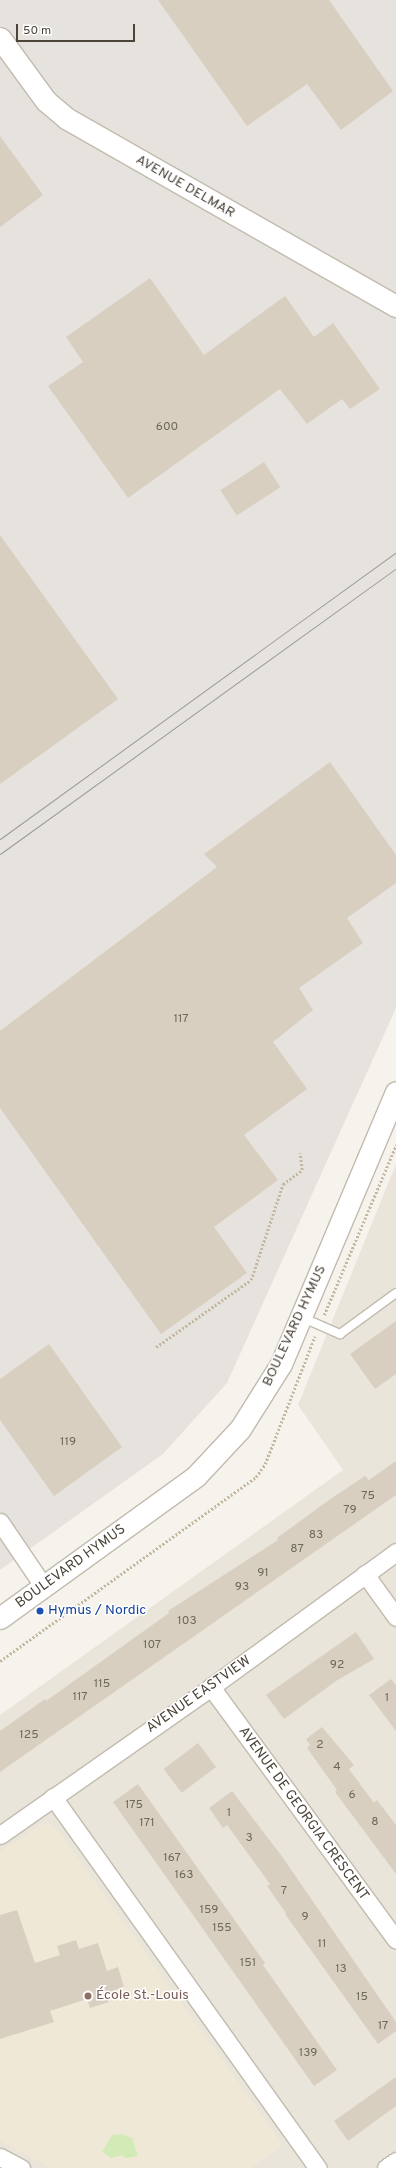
<!DOCTYPE html>
<meta charset="utf-8">
<style>
body{margin:0}
#map{position:relative;width:396px;height:2168px;overflow:hidden;background:#f6f3ec;font-family:Overpass,sans-serif}
div>[style]{position:absolute}
.residential>*{inset:0;background:#eae5da}
.industrial>*{inset:0;background:#e6e2dd}
.education>*{inset:0;background:#efe8d6}
.green>*{inset:0;background:#d2eab5}
.building>*{inset:0;background:#d8cfc1;transform-origin:0 0}
.path>*{height:2.5px;margin-top:-1.25px;transform-origin:0;background:repeating-linear-gradient(90deg,#c4b79f 0 2px,transparent 0 4px)}
.roads{filter:drop-shadow(1px 0 #c2bbae) drop-shadow(-1px 0 #c2bbae) drop-shadow(0 1px #c2bbae) drop-shadow(0 -1px #c2bbae)}
.service>*{height:8px;margin:-4px;padding:0 4px;transform-origin:4px;border-radius:4px;background:#fff}
.minor>*{height:17px;margin:-8.5px;padding:0 8.5px;transform-origin:8.5px;border-radius:8.5px;background:#fff}
.tertiary>*{height:21px;margin:-10.5px;padding:0 10.5px;transform-origin:10.5px;border-radius:10.5px;background:#fff}
.tram>*{height:1px;margin:-0.5px;padding:0 0.5px;transform-origin:0.5px;border-radius:0.5px;background:#9a9a9a}
.dots>*{width:11px;height:11px;translate:-50% -50%;box-sizing:border-box;border:2px solid #fff;border-radius:50%}
span{translate:-50% -50%;white-space:nowrap;text-align:center;line-height:1.15;-webkit-text-stroke:3px #fff;paint-order:stroke}
.number-label{font-size:12px;color:#6e675b}
.number-label span{-webkit-text-stroke-width:0}
.street-label{font-size:14px;color:#4b4439}
.transit-label{font-size:14px;color:#164399}
.left{translate:0 -50%;text-align:left}
.education-label{font-size:14px;color:#785e54}
.scale{position:absolute;left:16px;top:24px;width:119px;height:18px;box-sizing:border-box;border:2px solid #4b4439;border-top:0;padding-left:5px;font-size:12px;line-height:14px;white-space:nowrap;color:#4b4439;-webkit-text-stroke:3px #fff;paint-order:stroke}
</style>
<div id="map">
<div class="residential">
<i style="clip-path:polygon(396px 1164px,396px 2168px,0 2168px,0 1715px,343px 1470px,298px 1405px)"></i>
</div>
<div class="industrial">
<i style="clip-path:polygon(0 0,396px 0,396px 1008px,227px 1383px,163px 1454px,0 1570px)"></i>
</div>
<div class="education">
<i style="clip-path:polygon(41px 1824px,50px 1824px,57px 1829px,283px 2145px,250px 2168px,52px 2168px,0 2141px,0 1852px)"></i>
</div>
<div class="green">
<i style="clip-path:polygon(121px 2134px,132px 2138px,138px 2156px,125px 2158px,123px 2155px,111px 2158px,102px 2152px,112px 2135px)"></i>
</div>
<div class="building">
<i style="clip-path:polygon(158px 0,329px 0,393px 91px,341px 130px,307px 84px,247px 126px)"></i>
<i style="clip-path:polygon(0 136px,43px 195px,0 227px)"></i>
<i style="clip-path:polygon(150px 278px,204px 355px,285px 296px,314px 337px,333px 323px,380px 389px,350px 409px,342px 399px,307px 424px,280px 389px,128px 498px,48px 386px,83px 362px,66px 337px)"></i>
<i style="left:264px;top:462px;width:30px;height:52px;rotate:57deg"></i>
<i style="clip-path:polygon(0 535px,118px 699px,0 784px)"></i>
<i style="clip-path:polygon(330px 762px,396px 855px,396px 883px,347px 918px,363px 943px,299px 988px,313px 1010px,273px 1042px,307px 1089px,244px 1135px,278px 1180px,214px 1227px,247px 1273px,161px 1334px,0 1108px,0 1031px,217px 867px,204px 854px)"></i>
<i style="clip-path:polygon(396px 1321px,396px 1374px,375px 1389px,350px 1354px)"></i>
<i style="clip-path:polygon(49px 1344px,122px 1447px,54px 1496px,0 1420px,0 1379px)"></i>
<i style="clip-path:polygon(396px 1461px,396px 1495px,0 1772px,0 1731px,45px 1699px,46px 1701px,169px 1613px,168px 1611px,278px 1540px,277px 1538px,329px 1500px,365px 1476px,369px 1480px)"></i>
<i style="clip-path:polygon(356px 1632px,374px 1659px,336px 1681px,284px 1719px,266px 1695px)"></i>
<i style="clip-path:polygon(391px 1679px,396px 1685px,396px 1731px,369px 1695px)"></i>
<i style="clip-path:polygon(322px 1727px,354px 1765px,349px 1769px,374px 1803px,377px 1800px,396px 1825px,396px 1874px,335px 1792px,337px 1790px,307px 1748px,310px 1745px,306px 1739px)"></i>
<i style="left:198px;top:1743px;width:30px;height:43px;rotate:53deg"></i>
<i style="clip-path:polygon(138px 1784px,265px 1963px,263px 1965px,337px 2070px,314px 2086px,113px 1802px)"></i>
<i style="clip-path:polygon(232px 1791px,281px 1855px,396px 2022px,396px 2031px,378px 2044px,285px 1914px,286px 1913px,267px 1886px,270px 1884px,251px 1858px,227px 1825px,223px 1828px,209px 1808px)"></i>
<i style="clip-path:polygon(17px 1910px,35px 1963px,60px 1955px,57px 1946px,76px 1940px,79px 1949px,98px 1943px,107px 1971px,118px 1967px,124px 1987px,106px 1993px,109px 2002px,90px 2008px,87px 1999px,50px 2011px,54px 2022px,0 2039px,0 1915px)"></i>
<i style="clip-path:polygon(396px 2077px,396px 2106px,348px 2141px,334px 2121px)"></i>
</div>
<div class="path">
<i style="left:324px;top:1315px;width:185px;rotate:-67deg"></i>
<i style="left:156px;top:1347px;width:116px;rotate:-35.2deg"></i>
<i style="left:251px;top:1280px;width:101px;rotate:-71.6deg"></i>
<i style="left:283px;top:1184px;width:24px;rotate:-36deg"></i>
<i style="left:302px;top:1170px;width:17px;rotate:-97deg"></i>
<i style="left:0;top:1661px;width:315px;rotate:-35.7deg"></i>
<i style="left:256px;top:1477px;width:16px;rotate:-55deg"></i>
<i style="left:265px;top:1464px;width:137px;rotate:-68.7deg"></i>
</div>
<div class="roads">
<div class="service">
<i style="left:301px;top:1317px;width:43px;rotate:23.6deg"></i>
<i style="left:340px;top:1334px;width:69px;rotate:-36.2deg"></i>
</div>
<div class="minor">
<i style="left:0;top:1522px;width:78px;rotate:55.9deg"></i>
<i style="left:365px;top:1574px;width:53px;rotate:54.2deg"></i>
<i style="left:211px;top:1687px;width:313px;rotate:53.8deg"></i>
<i style="left:53px;top:1797px;width:456px;rotate:54.5deg"></i>
<i style="left:0;top:1835px;width:258px;rotate:-35deg"></i>
<i style="left:211px;top:1687px;width:229px;rotate:-36.1deg"></i>
<i style="left:0;top:2157px;width:24px;rotate:28deg"></i>
<i style="left:386px;top:2168px;width:12px;rotate:-35deg"></i>
</div>
<div class="tertiary">
<i style="left:0;top:38px;width:78px;rotate:53.9deg"></i>
<i style="left:46px;top:101px;width:26px;rotate:40deg"></i>
<i style="left:66px;top:118px;width:380px;rotate:29.7deg"></i>
<i style="left:0;top:1618px;width:242px;rotate:-35.9deg"></i>
<i style="left:196px;top:1476px;width:64px;rotate:-46.9deg"></i>
<i style="left:240px;top:1429px;width:77px;rotate:-57.8deg"></i>
<i style="left:281px;top:1364px;width:295px;rotate:-67.1deg"></i>
</div>
</div>
<div class="tram">
<i style="left:0;top:839px;width:489px;rotate:-35.9deg"></i>
<i style="left:0;top:854px;width:488px;rotate:-35.8deg"></i>
</div>
<div class="dots">
<i style="left:40px;top:1611px;background:#1a4fb4"></i>
<i style="left:88px;top:1996px;background:#8d6e63"></i>
</div>
<div class="number-label">
<span style="left:167px;top:428px">600</span>
<span style="left:181px;top:1020px">117</span>
<span style="left:68px;top:1443px">119</span>
<span style="left:368px;top:1497px">75</span>
<span style="left:350px;top:1511px">79</span>
<span style="left:316px;top:1536px">83</span>
<span style="left:297px;top:1550px">87</span>
<span style="left:263px;top:1574px">91</span>
<span style="left:242px;top:1588px">93</span>
<span style="left:187px;top:1622px">103</span>
<span style="left:152px;top:1646px">107</span>
<span style="left:337px;top:1666px">92</span>
<span style="left:102px;top:1685px">115</span>
<span style="left:80px;top:1698px">117</span>
<span style="left:387px;top:1699px">1</span>
<span style="left:29px;top:1736px">125</span>
<span style="left:320px;top:1746px">2</span>
<span style="left:337px;top:1768px">4</span>
<span style="left:352px;top:1796px">6</span>
<span style="left:134px;top:1806px">175</span>
<span style="left:229px;top:1814px">1</span>
<span style="left:375px;top:1823px">8</span>
<span style="left:147px;top:1824px">171</span>
<span style="left:249px;top:1839px">3</span>
<span style="left:172px;top:1859px">167</span>
<span style="left:184px;top:1876px">163</span>
<span style="left:284px;top:1892px">7</span>
<span style="left:209px;top:1911px">159</span>
<span style="left:305px;top:1918px">9</span>
<span style="left:222px;top:1929px">155</span>
<span style="left:322px;top:1945px">11</span>
<span style="left:248px;top:1964px">151</span>
<span style="left:341px;top:1970px">13</span>
<span style="left:362px;top:1998px">15</span>
<span style="left:383px;top:2027px">17</span>
<span style="left:308px;top:2054px">139</span>
</div>
<div class="street-label">
<span style="left:185px;top:187px;rotate:30deg">AVENUE DELMAR</span>
<span style="left:295px;top:1326px;rotate:-65deg">BOULEVARD HYMUS</span>
<span style="left:71px;top:1567px;rotate:-36deg">BOULEVARD HYMUS</span>
<span style="left:199px;top:1695px;rotate:-35deg">AVENUE EASTVIEW</span>
<span style="left:303px;top:1814px;rotate:54deg">AVENUE DE GEORGIA CRESCENT</span>
</div>
<div class="transit-label">
<span class="left" style="left:48px;top:1611px">Hymus / Nordic</span>
</div>
<div class="education-label">
<span class="left" style="left:96px;top:1996px">École St.-Louis</span>
</div>
<div class="scale">50 m</div>
</div>
